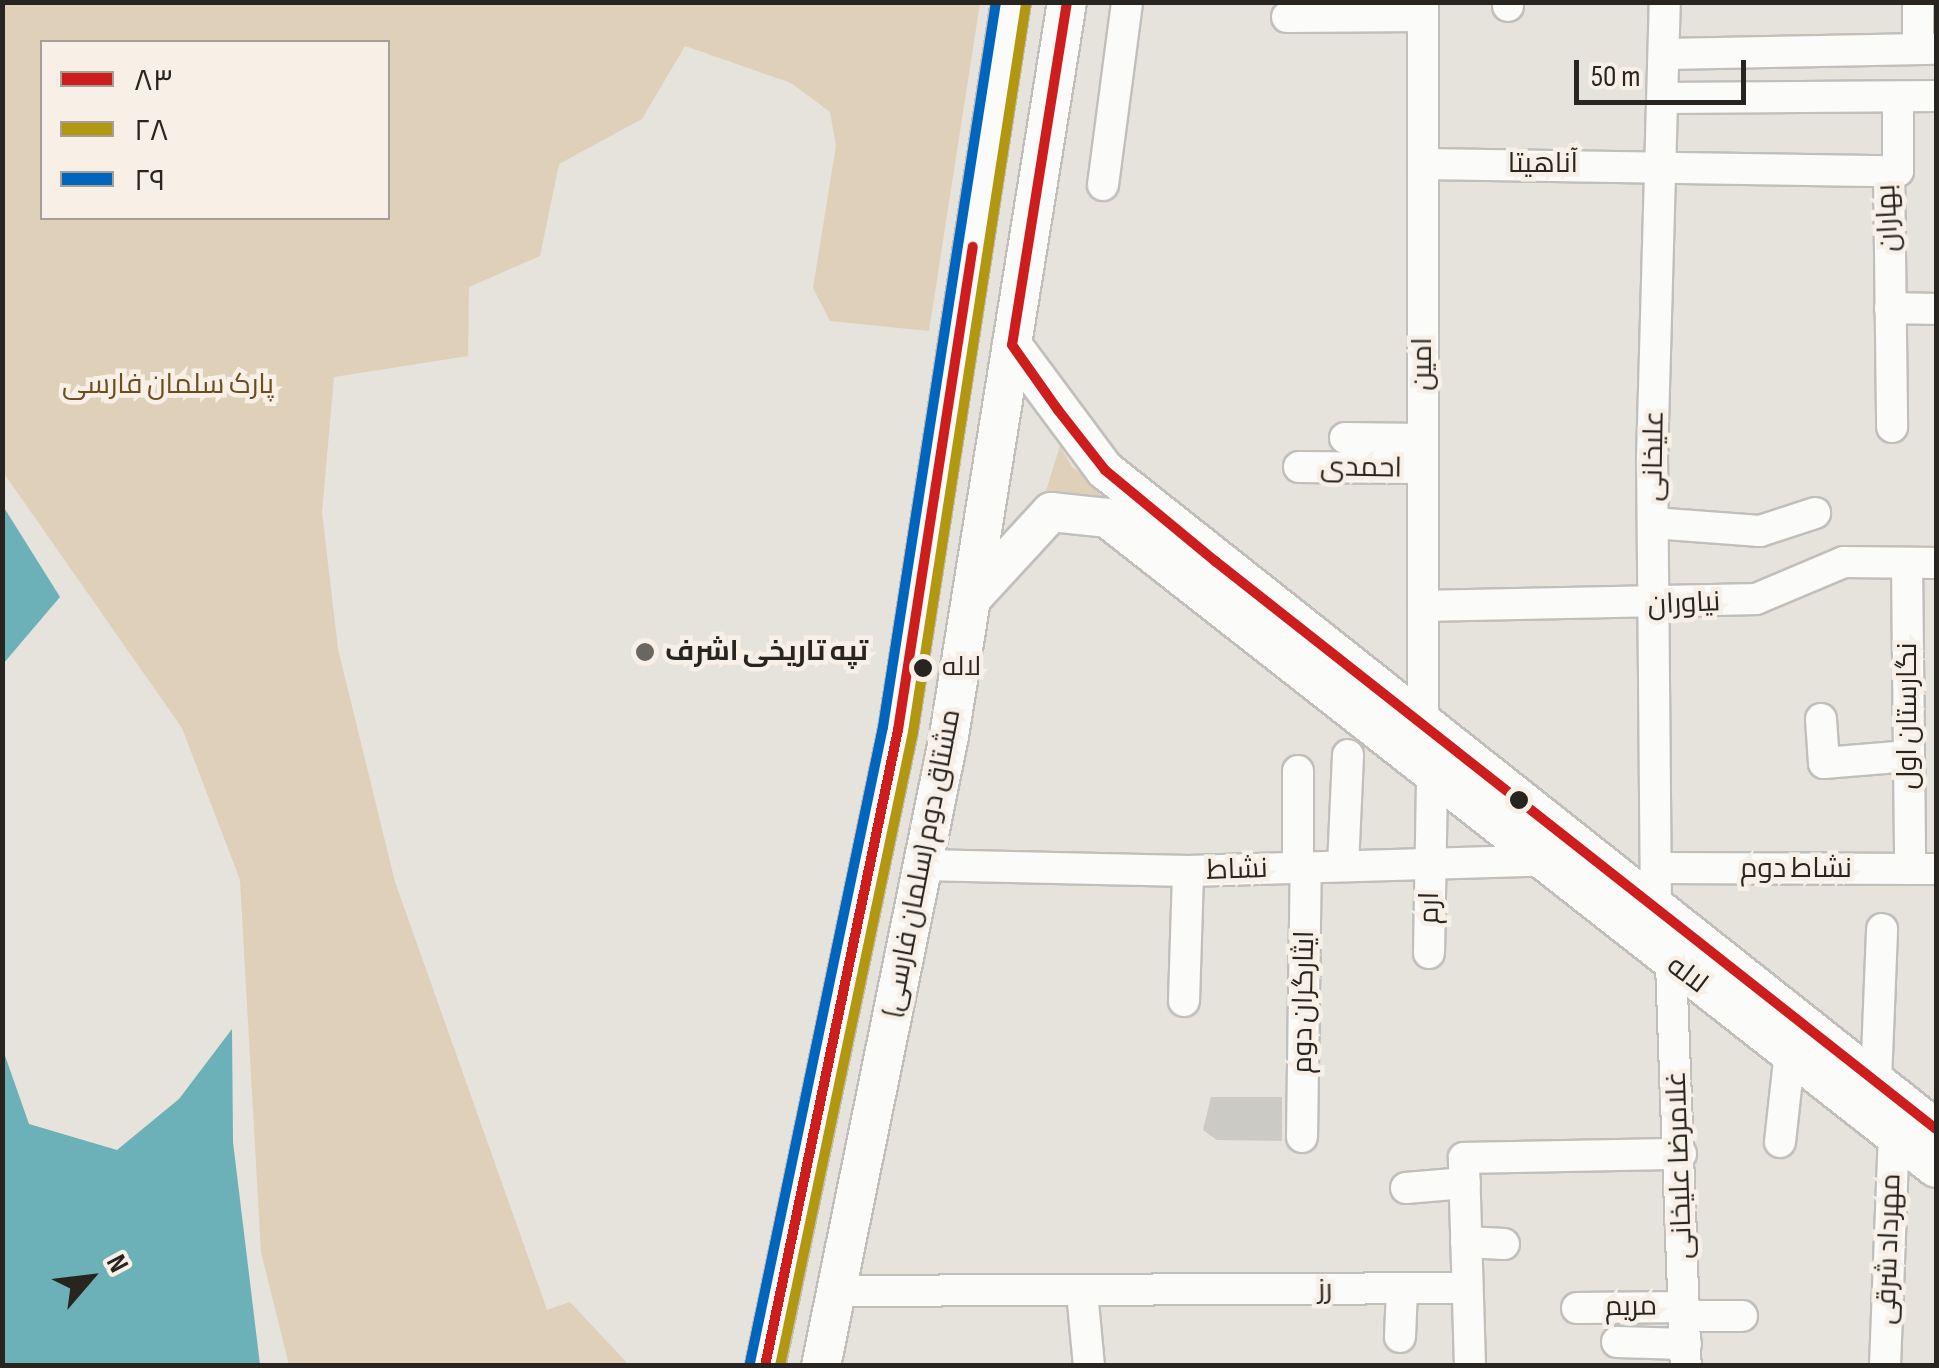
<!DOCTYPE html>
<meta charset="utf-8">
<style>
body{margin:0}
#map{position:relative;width:1939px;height:1368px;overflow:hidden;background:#e6e2dc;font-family:"Sofia Sans Condensed",Cairo,sans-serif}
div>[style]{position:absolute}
.green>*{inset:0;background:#dfd0b9}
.water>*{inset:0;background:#6cb0b8}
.building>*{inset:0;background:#cccac5}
.roads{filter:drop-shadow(2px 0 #c2bfbb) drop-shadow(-2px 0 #c2bfbb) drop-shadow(0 2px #c2bfbb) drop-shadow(0 -2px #c2bfbb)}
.minor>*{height:30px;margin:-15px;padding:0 15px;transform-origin:15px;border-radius:15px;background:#fbfbfa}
.major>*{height:38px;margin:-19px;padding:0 19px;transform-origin:19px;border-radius:19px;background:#fbfbfa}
.bus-1>*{height:10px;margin:-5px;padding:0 5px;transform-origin:5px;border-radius:5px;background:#cd1d1d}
.bus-2>*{height:10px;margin:-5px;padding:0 5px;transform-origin:5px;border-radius:5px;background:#b29710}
.bus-3>*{height:10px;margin:-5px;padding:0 5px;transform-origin:5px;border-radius:5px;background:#0065bd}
.dots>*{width:28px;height:28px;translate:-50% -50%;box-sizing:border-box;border:5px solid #f8f0e6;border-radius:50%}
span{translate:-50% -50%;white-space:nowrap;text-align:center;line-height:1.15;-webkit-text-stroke:9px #f8f0e6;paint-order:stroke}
.bus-label{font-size:26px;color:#282521}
.left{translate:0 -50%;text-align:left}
.street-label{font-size:28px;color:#282521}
.park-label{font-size:28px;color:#6a4e20}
.poi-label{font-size:28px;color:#282521;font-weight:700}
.frame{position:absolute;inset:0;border:5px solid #282521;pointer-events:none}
.legend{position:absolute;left:40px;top:40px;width:350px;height:180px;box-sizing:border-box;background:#f8f0e6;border:2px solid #a59f97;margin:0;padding:12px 18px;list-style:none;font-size:30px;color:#282521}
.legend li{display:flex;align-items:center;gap:20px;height:50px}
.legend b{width:50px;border:2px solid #a59f97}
.north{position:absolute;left:40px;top:1228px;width:100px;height:100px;-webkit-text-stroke:8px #f8f0e6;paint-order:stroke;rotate:62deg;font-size:28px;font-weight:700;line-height:40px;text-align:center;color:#282521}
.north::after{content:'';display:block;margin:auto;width:35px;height:45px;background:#282521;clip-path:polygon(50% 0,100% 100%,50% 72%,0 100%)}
.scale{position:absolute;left:1574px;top:60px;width:172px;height:45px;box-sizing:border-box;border:5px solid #282521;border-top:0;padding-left:12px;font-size:30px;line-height:35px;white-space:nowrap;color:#282521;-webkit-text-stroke:8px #f8f0e6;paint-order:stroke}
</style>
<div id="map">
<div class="green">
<i style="clip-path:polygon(evenodd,2px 3px,980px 3px,929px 331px,830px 321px,813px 288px,836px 146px,830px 112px,791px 83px,685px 46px,642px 119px,559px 164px,540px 256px,469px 287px,468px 356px,334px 377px,322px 512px,338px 649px,395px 882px,547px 1310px,570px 1302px,629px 1365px,289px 1365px,261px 1252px,240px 880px,182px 728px,3px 472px,2px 3px,42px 42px,388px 42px,388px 218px,42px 218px,42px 42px)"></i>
<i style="clip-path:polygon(1060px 446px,1072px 467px,1198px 561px,1040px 510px)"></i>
</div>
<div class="water">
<i style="clip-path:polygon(3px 506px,60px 597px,3px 664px)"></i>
<i style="clip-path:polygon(232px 1029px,233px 1142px,260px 1365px,3px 1365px,3px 1050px,29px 1124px,117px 1150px,179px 1099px)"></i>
</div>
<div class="building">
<i style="clip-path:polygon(1211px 1097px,1282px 1097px,1282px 1141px,1217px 1140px,1203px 1130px)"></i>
</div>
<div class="roads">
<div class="minor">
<i style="left:1423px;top:2px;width:723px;rotate:90deg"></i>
<i style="left:1508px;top:6px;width:4px;rotate:-90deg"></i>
<i style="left:1287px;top:17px;width:136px;rotate:-0.4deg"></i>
<i style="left:1918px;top:49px;width:47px;rotate:-90deg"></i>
<i style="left:1666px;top:54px;width:270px;rotate:-1.1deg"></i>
<i style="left:1665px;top:98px;width:271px;rotate:-0.4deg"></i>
<i style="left:1423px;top:164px;width:466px;rotate:0.9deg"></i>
<i style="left:1889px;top:171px;width:256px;rotate:89.3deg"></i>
<i style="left:1889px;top:171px;width:9px"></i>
<i style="left:1898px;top:171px;width:74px;rotate:-90deg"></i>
<i style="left:1103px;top:185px;width:185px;rotate:-82.5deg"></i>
<i style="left:1890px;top:308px;width:46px;rotate:1.2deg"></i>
<i style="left:1345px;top:438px;width:78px;rotate:0.7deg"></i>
<i style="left:1299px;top:467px;width:124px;rotate:0.5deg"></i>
<i style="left:1653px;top:523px;width:107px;rotate:4.3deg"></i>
<i style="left:1760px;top:531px;width:58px;rotate:-18.1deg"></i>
<i style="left:1907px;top:563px;width:306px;rotate:89.4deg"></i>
<i style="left:1423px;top:606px;width:333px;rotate:-1.2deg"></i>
<i style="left:1756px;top:599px;width:95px;rotate:-22.8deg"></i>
<i style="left:1844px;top:562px;width:92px;rotate:0.6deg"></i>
<i style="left:1821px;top:719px;width:44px;rotate:86.1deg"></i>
<i style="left:1824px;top:763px;width:85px;rotate:-4.7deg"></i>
<i style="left:922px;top:865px;width:266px;rotate:1.3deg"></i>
<i style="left:1188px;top:871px;width:363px;rotate:-1.7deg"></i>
<i style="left:1343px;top:866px;width:111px;rotate:-87.4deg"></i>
<i style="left:1298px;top:868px;width:97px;rotate:-90deg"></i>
<i style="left:1656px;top:868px;width:280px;rotate:0.2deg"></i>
<i style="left:1656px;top:909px;width:449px;rotate:-90.5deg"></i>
<i style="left:1652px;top:460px;width:458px;rotate:-88.4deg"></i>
<i style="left:1429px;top:953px;width:166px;rotate:-89deg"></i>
<i style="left:1671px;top:964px;width:402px;rotate:87.9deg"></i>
<i style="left:1184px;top:1001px;width:130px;rotate:-88.2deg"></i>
<i style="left:1876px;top:1081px;width:152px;rotate:-87.7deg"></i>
<i style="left:1302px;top:1137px;width:270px;rotate:-89.2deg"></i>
<i style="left:1780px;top:1142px;width:91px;rotate:-83.7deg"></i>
<i style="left:1406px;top:1188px;width:59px;rotate:-4.8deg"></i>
<i style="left:1466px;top:1242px;width:38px;rotate:3deg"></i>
<i style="left:836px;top:1291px;width:631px;rotate:-0.27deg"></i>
<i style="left:1082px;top:1292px;width:74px;rotate:84.6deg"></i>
<i style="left:1577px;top:1308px;width:108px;rotate:-0.5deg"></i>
<i style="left:1685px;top:1316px;width:57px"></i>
<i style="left:1400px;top:1337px;width:48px;rotate:-87.6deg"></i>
<i style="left:1617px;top:1342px;width:69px;rotate:1.7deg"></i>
<i style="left:1470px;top:1366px;width:208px;rotate:-91.7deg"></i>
<i style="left:1464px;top:1158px;width:217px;rotate:-1.1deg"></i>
<i style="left:1885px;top:1366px;width:233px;rotate:-87.8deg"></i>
</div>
<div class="major">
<i style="left:1012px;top:345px;width:156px;rotate:53.4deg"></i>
<i style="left:1105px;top:470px;width:1061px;rotate:38.42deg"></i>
<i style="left:972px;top:598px;width:117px;rotate:-47.4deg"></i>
<i style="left:1051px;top:512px;width:56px;rotate:6.1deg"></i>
<i style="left:1107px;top:518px;width:1053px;rotate:38.1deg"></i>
<i style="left:765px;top:1366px;width:650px;rotate:-78.19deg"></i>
<i style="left:898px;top:730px;width:737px;rotate:-81.18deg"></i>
<i style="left:821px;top:1366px;width:643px;rotate:-78.52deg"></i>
<i style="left:949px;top:736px;width:743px;rotate:-80.87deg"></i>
</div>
</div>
<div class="bus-1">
<i style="left:1067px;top:2px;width:347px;rotate:99.1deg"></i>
<i style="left:1012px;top:345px;width:80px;rotate:54.7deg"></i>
<i style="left:1058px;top:410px;width:76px;rotate:51.9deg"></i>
<i style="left:1105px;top:470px;width:143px;rotate:39.6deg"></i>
<i style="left:1215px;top:561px;width:918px;rotate:38.23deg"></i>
<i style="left:765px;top:1366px;width:650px;rotate:-78.19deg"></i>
<i style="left:898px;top:730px;width:489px;rotate:-81.2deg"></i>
</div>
<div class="bus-2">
<i style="left:780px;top:1366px;width:648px;rotate:-78.15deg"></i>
<i style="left:913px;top:732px;width:737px;rotate:-81.18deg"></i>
</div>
<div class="bus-3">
<i style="left:750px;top:1363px;width:650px;rotate:-78.19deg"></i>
<i style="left:883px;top:727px;width:734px;rotate:-81.14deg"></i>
</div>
<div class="dots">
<i style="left:645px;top:652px;background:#6a6762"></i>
<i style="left:923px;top:668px;background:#282521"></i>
<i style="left:1519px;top:800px;background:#282521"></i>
</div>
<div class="bus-label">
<span class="left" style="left:942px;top:668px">لاله</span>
</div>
<div class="street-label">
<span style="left:1543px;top:164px">آناهیتا</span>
<span style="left:1888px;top:218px;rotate:-93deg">بهاران</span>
<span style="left:1423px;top:364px;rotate:-90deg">امین</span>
<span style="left:1654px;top:456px;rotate:-89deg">علیخانی</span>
<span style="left:1361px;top:468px;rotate:1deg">احمدی</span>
<span style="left:1684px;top:604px;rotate:-3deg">نیاوران</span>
<span style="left:1908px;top:716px;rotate:-90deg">نگارستان اول</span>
<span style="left:922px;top:863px;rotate:-79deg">مشتاق دوم (سلمان فارسی)</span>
<span style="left:1796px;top:869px">نشاط دوم</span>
<span style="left:1237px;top:870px;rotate:-2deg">نشاط</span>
<span style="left:1430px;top:908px;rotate:-89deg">ارم</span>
<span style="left:1687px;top:975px;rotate:37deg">لاله</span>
<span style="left:1304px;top:1002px;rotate:-89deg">ایثارگران دوم</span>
<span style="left:1680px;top:1165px;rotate:-92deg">غلامرضا علیخانی</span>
<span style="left:1889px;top:1249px;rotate:-88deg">مهرداد شرقی</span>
<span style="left:1325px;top:1290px;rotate:-1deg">رز</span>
<span style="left:1631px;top:1307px;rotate:-1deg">مریم</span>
</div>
<div class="park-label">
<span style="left:168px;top:385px">پارک سلمان فارسی</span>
</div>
<div class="poi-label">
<span class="left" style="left:665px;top:652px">تپه تاریخی اشرف</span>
</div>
<div class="frame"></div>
<ul class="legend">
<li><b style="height:12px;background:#cd1d1d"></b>۸۳</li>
<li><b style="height:12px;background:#b29710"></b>۲۸</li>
<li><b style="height:12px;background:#0065bd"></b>۲۹</li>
</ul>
<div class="north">N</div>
<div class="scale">50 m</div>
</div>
